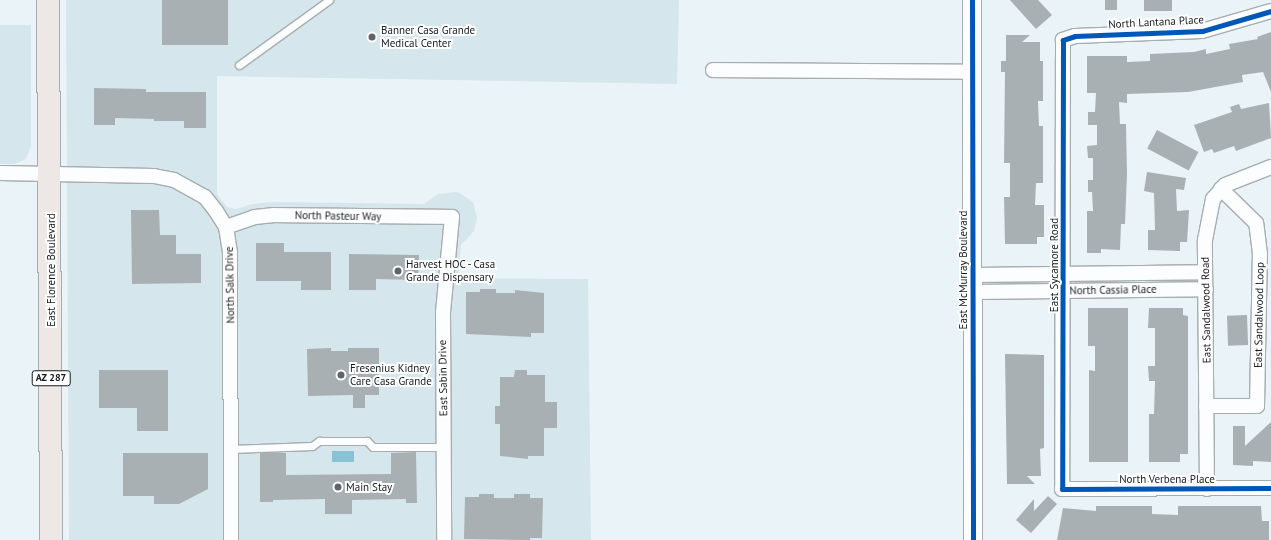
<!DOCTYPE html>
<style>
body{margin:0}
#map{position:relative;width:1271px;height:540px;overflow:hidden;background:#eaf3f7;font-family:"PT Sans",sans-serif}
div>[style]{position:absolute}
.built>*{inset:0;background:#d5e6ed}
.water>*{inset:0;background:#89c1d5;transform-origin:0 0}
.building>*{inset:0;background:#a9b0b3;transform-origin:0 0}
.roads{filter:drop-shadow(1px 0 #a6adaf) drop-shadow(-1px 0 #a6adaf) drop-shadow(0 1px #a6adaf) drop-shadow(0 -1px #a6adaf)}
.service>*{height:7px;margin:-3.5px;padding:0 3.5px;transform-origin:3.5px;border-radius:3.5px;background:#fcfdfe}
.minor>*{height:14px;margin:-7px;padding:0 7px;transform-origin:7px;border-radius:7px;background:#fcfdfe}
.tertiary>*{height:18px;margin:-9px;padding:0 9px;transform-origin:9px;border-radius:9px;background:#fcfdfe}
.primary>*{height:22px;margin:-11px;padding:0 11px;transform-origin:11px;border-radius:11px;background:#ede8e5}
.cycleway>*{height:5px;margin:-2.5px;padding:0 2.5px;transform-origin:2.5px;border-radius:2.5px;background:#0057b8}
.dots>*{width:11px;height:11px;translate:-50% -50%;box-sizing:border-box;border:2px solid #fff;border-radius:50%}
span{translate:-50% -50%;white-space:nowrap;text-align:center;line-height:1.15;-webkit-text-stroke:4px #fff;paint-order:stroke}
.shield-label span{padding:1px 3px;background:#fff;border:1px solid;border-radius:3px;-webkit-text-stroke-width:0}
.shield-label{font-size:10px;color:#141a1d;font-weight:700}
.street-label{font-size:11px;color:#141a1d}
.poi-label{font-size:11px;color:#141a1d}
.left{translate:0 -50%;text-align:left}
</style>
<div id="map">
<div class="built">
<i style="clip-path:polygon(66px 0,679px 0,677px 84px,217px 76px,217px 194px,227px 207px,236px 209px,253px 204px,272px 202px,424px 204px,438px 194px,458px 192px,473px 202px,477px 218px,474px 231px,461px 245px,458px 278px,588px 279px,591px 540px,69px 540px)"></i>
<i style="clip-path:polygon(0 25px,31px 25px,31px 146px,26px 159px,15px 164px,0 164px)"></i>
</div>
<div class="water">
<i style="left:332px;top:451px;width:22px;height:11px"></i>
</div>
<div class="building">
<i style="left:162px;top:0;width:66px;height:45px"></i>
<i style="clip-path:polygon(1010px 0,1038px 0,1052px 15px,1036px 29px)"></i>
<i style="left:1105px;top:0;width:12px;height:10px"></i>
<i style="left:1144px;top:0;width:28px;height:11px"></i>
<i style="clip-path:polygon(1271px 32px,1271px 92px,1263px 72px,1242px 75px,1243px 82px,1188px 92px,1127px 94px,1127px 103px,1119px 102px,1120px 124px,1126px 124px,1127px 174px,1125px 224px,1121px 224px,1120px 250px,1101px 249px,1101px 253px,1087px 253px,1087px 211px,1093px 211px,1092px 192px,1088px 192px,1088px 180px,1093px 180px,1093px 158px,1088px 158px,1087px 146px,1097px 145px,1097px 125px,1088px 125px,1088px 112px,1095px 112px,1096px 93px,1087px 93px,1087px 56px,1127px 56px,1127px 62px,1150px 61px,1150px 54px,1194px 52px,1206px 49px,1206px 54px,1230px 49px,1229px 44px,1258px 39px,1257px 37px)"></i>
<i style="clip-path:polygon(1006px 35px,1030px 35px,1022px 42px,1040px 42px,1040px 61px,1043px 61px,1043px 101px,1038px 101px,1039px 126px,1043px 126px,1043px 183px,1036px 183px,1035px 205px,1044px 205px,1044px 237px,1037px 237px,1037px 244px,1005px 244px,1004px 197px,1010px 197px,1010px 163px,1004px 163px,1005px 72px,1001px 72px,1001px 61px,1006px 61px)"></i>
<i style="clip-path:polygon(94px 88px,146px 89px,146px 92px,206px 92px,206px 128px,184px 128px,184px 121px,154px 121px,154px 119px,115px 118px,115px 125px,94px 125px)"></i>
<i style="clip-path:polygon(1269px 103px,1271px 138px,1236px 151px,1234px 146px,1214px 153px,1212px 149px,1204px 152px,1194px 125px,1232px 112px,1230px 107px,1239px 104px,1241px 109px)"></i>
<i style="left:1157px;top:130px;width:47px;height:21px;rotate:28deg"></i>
<i style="clip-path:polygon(1147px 172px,1186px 178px,1184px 190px,1176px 189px,1177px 211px,1189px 210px,1187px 242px,1180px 242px,1180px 251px,1148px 250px,1148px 230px,1155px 230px,1154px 193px,1144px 191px)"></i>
<i style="clip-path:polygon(131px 210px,159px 210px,160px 235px,176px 235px,176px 254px,201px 254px,201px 283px,132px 284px)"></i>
<i style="clip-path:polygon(256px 243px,284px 243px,284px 252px,331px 252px,331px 290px,301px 290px,301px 281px,256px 281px)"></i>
<i style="clip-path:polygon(349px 254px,419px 255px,418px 280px,376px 279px,376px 290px,349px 290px)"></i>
<i style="clip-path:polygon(480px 289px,496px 289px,496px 293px,515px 293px,515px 290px,544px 293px,544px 333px,531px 333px,531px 337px,466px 334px,466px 292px,480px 292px)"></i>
<i style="clip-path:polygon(1088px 308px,1128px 308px,1128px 462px,1089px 462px,1089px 370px,1095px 371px,1095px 346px,1088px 346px)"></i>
<i style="clip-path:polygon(1149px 308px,1183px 308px,1183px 315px,1188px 316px,1188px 454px,1180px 454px,1180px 462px,1149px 462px,1149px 414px,1154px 414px,1155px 381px,1149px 381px,1148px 366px,1155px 366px,1155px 328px,1148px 328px)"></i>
<i style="left:1247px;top:315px;width:30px;height:20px;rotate:88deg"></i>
<i style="clip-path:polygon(331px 348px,331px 351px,348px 351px,348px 348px,379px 348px,379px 395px,365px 395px,365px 408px,353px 408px,353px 395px,308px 396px,307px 349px)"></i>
<i style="clip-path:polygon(1005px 354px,1044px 355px,1044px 448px,1040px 449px,1041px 476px,1027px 476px,1035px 484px,1007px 484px)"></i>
<i style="clip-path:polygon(99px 370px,168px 370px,168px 431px,137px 431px,137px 408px,99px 408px)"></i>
<i style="clip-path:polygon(515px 370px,527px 370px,527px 375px,545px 375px,545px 402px,557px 402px,557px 428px,544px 428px,544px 456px,528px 456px,528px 459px,500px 456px,500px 424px,495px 424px,495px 406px,500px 406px,500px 377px,514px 377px)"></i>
<i style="clip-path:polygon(1271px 422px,1271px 462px,1253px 461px,1253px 466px,1233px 465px,1233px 426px,1245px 426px,1245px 446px)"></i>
<i style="clip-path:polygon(416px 452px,417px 503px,406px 503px,406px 499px,352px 500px,352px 514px,325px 514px,325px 499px,273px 500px,273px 502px,260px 502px,260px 453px,286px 453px,286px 475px,391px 474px,391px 453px)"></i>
<i style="clip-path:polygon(123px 453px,208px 453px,208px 489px,179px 504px,154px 504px,154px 496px,123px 496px)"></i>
<i style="clip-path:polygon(479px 494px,494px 494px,494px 498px,514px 498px,514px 494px,530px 494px,530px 498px,543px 498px,542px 538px,530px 538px,530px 540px,464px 539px,465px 497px,479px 497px)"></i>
<i style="clip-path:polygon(1048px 496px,1057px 504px,1031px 533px,1016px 520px,1034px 499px,1034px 511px)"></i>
<i style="clip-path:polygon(1096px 506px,1152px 506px,1152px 514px,1178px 515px,1178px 506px,1261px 506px,1262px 521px,1269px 521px,1269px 540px,1057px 540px,1063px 508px,1096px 511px)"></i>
</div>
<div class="roads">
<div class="service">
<i style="left:239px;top:65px;width:111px;rotate:-35.8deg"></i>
<i style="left:231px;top:449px;width:81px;rotate:-2.1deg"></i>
<i style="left:312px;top:446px;width:9px;rotate:-36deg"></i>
<i style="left:319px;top:441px;width:48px"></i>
<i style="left:367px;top:441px;width:8px;rotate:45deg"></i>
<i style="left:373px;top:447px;width:71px"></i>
</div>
<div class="minor">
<i style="left:1271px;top:11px;width:72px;rotate:163.8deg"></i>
<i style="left:1202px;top:31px;width:127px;rotate:177.7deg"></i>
<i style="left:1075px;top:36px;width:13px;rotate:162deg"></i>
<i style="left:1063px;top:40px;width:449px;rotate:90.1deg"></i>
<i style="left:1062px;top:489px;width:209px;rotate:-0.3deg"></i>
<i style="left:713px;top:70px;width:259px;rotate:0.4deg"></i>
<i style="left:0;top:173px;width:154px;rotate:1.1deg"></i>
<i style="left:154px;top:176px;width:20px;rotate:11deg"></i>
<i style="left:174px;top:180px;width:35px;rotate:29deg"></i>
<i style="left:205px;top:197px;width:18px;rotate:52deg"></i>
<i style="left:216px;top:211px;width:19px;rotate:58deg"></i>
<i style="left:226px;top:227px;width:26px;rotate:81deg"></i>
<i style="left:230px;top:253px;width:287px;rotate:89.8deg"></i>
<i style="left:226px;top:227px;width:31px;rotate:-19deg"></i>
<i style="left:255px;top:217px;width:19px;rotate:-6deg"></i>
<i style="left:274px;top:215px;width:178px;rotate:0.6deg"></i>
<i style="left:452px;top:217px;width:95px;rotate:95.4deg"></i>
<i style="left:443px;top:312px;width:228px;rotate:89.7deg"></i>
<i style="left:973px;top:275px;width:232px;rotate:-0.7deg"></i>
<i style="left:973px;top:292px;width:233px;rotate:-0.7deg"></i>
<i style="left:1206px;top:406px;width:51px"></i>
<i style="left:1257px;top:406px;width:152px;rotate:-88.9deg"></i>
<i style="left:1260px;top:254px;width:31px;rotate:-97deg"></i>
<i style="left:1256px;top:223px;width:49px;rotate:-135.8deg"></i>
<i style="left:1207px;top:489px;width:249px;rotate:-90.5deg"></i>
<i style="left:1205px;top:240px;width:42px;rotate:-79deg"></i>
<i style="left:1213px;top:199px;width:18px;rotate:-49deg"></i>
<i style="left:1225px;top:185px;width:49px;rotate:-21.4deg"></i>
</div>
<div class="tertiary">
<i style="left:972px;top:0;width:540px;rotate:89.89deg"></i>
</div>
<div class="primary">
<i style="left:48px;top:0;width:540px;rotate:89.68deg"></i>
</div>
</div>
<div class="cycleway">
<i style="left:972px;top:0;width:540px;rotate:89.89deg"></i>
<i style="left:1271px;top:11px;width:72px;rotate:163.8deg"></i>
<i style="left:1202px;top:31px;width:127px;rotate:177.7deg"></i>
<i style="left:1075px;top:36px;width:13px;rotate:162deg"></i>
<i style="left:1063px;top:40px;width:449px;rotate:90.1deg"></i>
<i style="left:1062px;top:489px;width:209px;rotate:-0.3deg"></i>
</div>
<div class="dots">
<i style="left:372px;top:37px;background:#5f6669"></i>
<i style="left:398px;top:271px;background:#5f6669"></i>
<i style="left:341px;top:375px;background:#5f6669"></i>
<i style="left:338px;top:487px;background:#5f6669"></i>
</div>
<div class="shield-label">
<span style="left:51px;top:378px">AZ 287</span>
</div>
<div class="street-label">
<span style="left:1156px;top:22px;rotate:-3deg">North Lantana Place</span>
<span style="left:338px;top:216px;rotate:1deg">North Pasteur Way</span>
<span style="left:1054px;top:265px;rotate:-90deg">East Sycamore Road</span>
<span style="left:51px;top:270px;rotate:-90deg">East Florence Boulevard</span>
<span style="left:963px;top:270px;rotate:-90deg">East McMurray Boulevard</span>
<span style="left:230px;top:285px;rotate:-91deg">North Salk Drive</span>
<span style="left:1113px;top:290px;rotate:-1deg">North Cassia Place</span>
<span style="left:1206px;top:310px;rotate:-91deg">East Sandalwood Road</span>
<span style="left:1259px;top:315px;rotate:-89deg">East Sandalwood Loop</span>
<span style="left:443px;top:378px;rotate:-91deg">East Sabin Drive</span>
<span style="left:1167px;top:479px">North Verbena Place</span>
</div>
<div class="poi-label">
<span class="left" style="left:381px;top:37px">Banner Casa Grande<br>Medical Center</span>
<span class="left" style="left:406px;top:271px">Harvest HOC - Casa<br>Grande Dispensary</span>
<span class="left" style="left:350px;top:375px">Fresenius Kidney<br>Care Casa Grande</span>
<span class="left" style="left:346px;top:487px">Main Stay</span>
</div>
</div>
